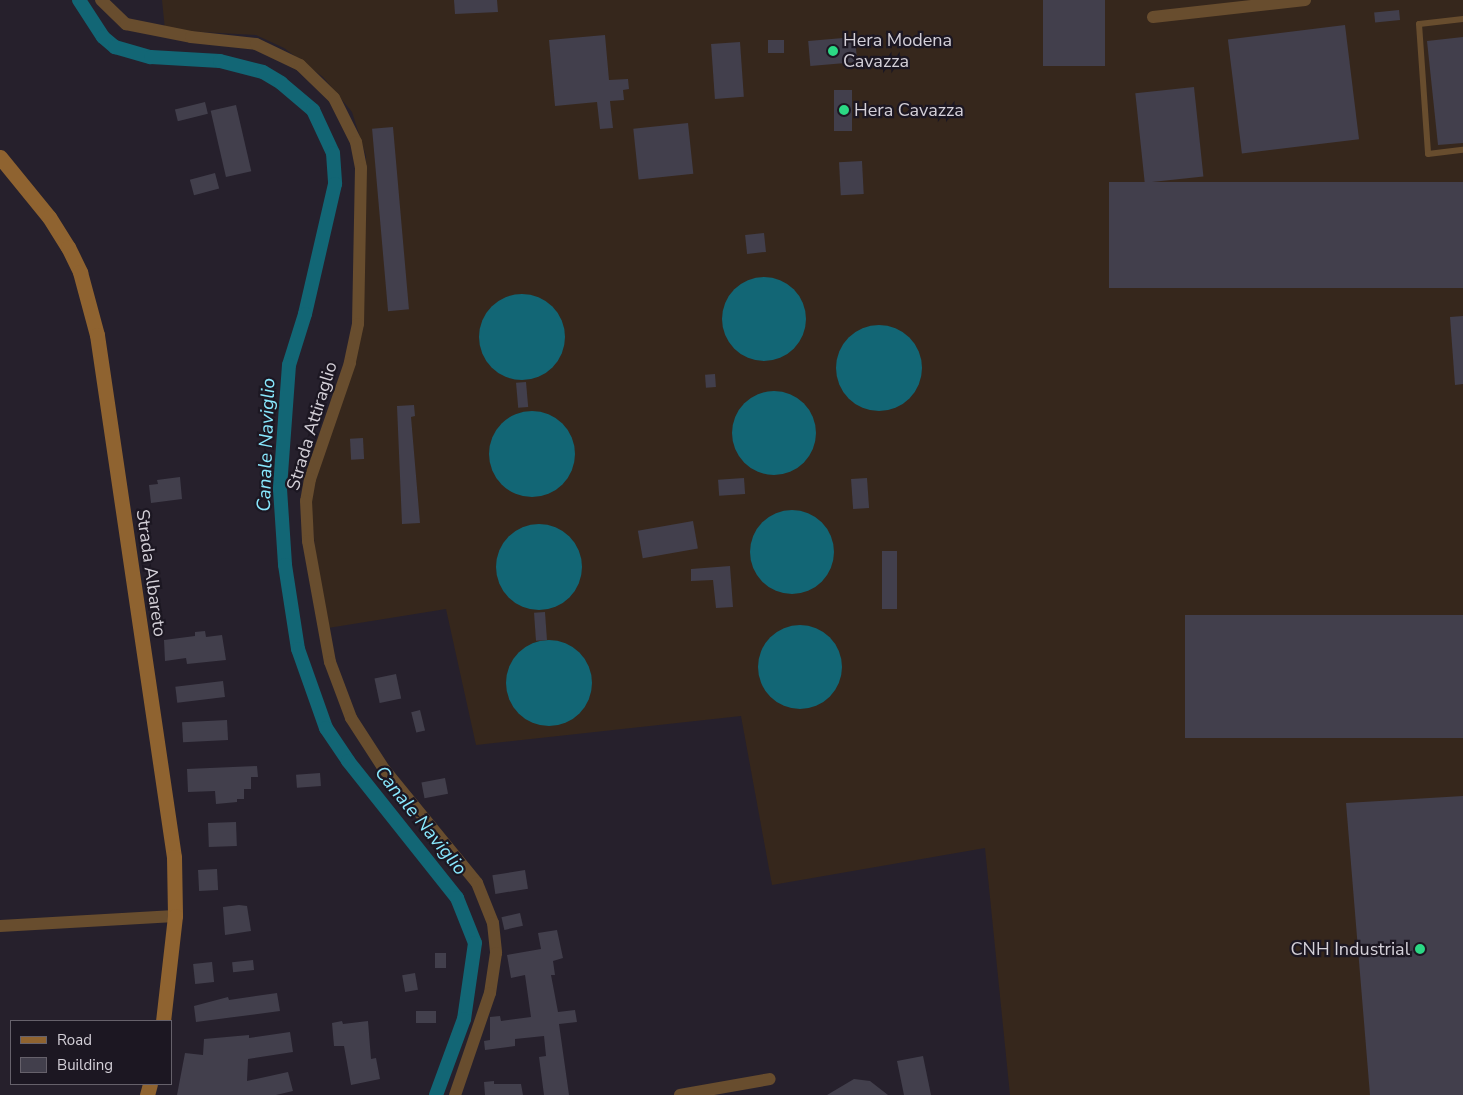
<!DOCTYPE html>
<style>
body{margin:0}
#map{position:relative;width:1463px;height:1095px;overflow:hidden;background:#26202c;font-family:"Nunito Sans",sans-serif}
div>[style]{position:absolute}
.industrial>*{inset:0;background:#36271c}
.water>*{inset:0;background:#126675}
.round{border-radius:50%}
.canal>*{height:14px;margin:-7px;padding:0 7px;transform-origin:7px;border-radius:7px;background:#126675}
.building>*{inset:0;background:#423f4c;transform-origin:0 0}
.lane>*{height:6px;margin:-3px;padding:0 3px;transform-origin:3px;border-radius:3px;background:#684d2e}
.street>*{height:12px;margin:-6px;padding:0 6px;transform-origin:6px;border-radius:6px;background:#684d2e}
.secondary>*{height:15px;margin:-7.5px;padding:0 7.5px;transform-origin:7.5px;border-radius:7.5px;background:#8f6330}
.dots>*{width:14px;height:14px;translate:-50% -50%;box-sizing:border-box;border:2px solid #1c1722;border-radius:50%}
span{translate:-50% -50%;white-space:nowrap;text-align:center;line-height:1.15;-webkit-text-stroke:4.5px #1c1722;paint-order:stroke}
.poi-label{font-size:18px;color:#d4d0d8}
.left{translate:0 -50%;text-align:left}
.right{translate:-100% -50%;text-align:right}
.street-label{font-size:18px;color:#d4d0d8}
.water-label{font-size:19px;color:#89e9ff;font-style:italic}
.legend{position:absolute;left:10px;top:1020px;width:162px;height:65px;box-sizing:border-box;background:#1c1722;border:1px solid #66616b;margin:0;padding:6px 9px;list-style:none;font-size:15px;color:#d4d0d8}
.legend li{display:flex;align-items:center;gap:10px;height:25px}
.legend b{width:25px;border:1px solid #66616b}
</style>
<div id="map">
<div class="industrial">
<i style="clip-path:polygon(162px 0,1463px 0,1463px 1095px,1010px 1095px,985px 848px,772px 885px,741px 716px,476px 745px,446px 609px,328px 628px,317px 568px,311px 507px,314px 481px,356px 360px,366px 156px,352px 112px,323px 77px,284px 48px,256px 35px,165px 30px)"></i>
</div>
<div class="water">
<i class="round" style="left:722px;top:277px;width:84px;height:84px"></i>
<i class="round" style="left:479px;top:294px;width:86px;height:86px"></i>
<i class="round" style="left:836px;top:325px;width:86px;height:86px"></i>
<i class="round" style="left:732px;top:391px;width:84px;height:84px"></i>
<i class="round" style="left:489px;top:411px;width:86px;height:86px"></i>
<i class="round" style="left:750px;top:510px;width:84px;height:84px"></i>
<i class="round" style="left:496px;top:524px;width:86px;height:86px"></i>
<i class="round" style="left:758px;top:625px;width:84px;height:84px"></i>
<i class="round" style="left:506px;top:640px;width:86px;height:86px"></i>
</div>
<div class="canal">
<i style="left:79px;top:0;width:44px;rotate:57deg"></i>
<i style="left:103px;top:37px;width:16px;rotate:40deg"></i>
<i style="left:115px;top:47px;width:37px;rotate:16deg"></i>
<i style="left:151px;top:57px;width:69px;rotate:3.3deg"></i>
<i style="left:220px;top:61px;width:44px;rotate:14.3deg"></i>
<i style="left:263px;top:72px;width:21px;rotate:31deg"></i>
<i style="left:281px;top:83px;width:42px;rotate:40.2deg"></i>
<i style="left:313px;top:110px;width:47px;rotate:65.1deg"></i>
<i style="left:333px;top:153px;width:31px;rotate:86deg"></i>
<i style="left:335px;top:184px;width:133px;rotate:103deg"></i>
<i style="left:305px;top:314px;width:53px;rotate:107.4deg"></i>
<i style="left:289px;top:365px;width:124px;rotate:94.2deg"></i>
<i style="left:280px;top:489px;width:76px;rotate:86.2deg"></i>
<i style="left:285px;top:565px;width:85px;rotate:81.2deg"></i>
<i style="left:298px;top:649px;width:84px;rotate:70.5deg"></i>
<i style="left:326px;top:728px;width:40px;rotate:56deg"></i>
<i style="left:348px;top:761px;width:175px;rotate:51.5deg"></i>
<i style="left:457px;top:898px;width:48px;rotate:68.2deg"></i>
<i style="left:475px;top:943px;width:77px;rotate:98.2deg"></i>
<i style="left:464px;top:1019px;width:81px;rotate:110.2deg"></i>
</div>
<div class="building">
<i style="clip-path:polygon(454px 0,497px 0,498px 12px,455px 14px)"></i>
<i style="left:1043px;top:0;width:62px;height:66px"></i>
<i style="left:1399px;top:10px;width:10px;height:25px;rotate:84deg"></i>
<i style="left:1345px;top:25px;width:115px;height:118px;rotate:83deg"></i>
<i style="clip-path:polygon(605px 35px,609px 80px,628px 79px,629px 89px,623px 90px,624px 100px,610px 101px,613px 128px,600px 129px,597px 102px,555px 106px,549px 40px)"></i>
<i style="left:855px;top:37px;width:25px;height:47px;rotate:85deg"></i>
<i style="clip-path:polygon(1463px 37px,1463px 143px,1438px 145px,1427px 41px)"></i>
<i style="left:768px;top:40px;width:16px;height:13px"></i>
<i style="left:740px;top:42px;width:55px;height:29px;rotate:86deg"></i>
<i style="left:1194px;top:87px;width:90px;height:59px;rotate:84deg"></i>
<i style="left:834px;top:90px;width:18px;height:41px"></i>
<i style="left:205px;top:102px;width:12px;height:31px;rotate:76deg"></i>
<i style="left:236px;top:105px;width:68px;height:26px;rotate:77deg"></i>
<i style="left:688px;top:123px;width:51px;height:55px;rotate:84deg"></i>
<i style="left:393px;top:127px;width:183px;height:21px;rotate:85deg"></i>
<i style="left:862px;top:161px;width:33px;height:23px;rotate:87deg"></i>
<i style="left:215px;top:173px;width:16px;height:26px;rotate:75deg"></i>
<i style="left:1463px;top:182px;width:106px;height:354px;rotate:90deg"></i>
<i style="left:764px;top:233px;width:19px;height:19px;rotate:84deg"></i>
<i style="clip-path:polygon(1463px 316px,1463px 384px,1455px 385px,1450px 317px)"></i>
<i style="left:715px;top:374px;width:13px;height:10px;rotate:86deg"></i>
<i style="left:526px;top:382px;width:25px;height:10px;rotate:85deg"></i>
<i style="clip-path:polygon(414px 405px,415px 416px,411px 417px,420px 523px,402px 524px,397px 406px)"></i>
<i style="left:363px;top:438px;width:21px;height:13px;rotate:87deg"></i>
<i style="clip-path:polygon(180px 477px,182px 499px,151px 503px,149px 485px,158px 484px,157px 480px)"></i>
<i style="left:744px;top:478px;width:16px;height:26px;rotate:86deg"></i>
<i style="left:867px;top:478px;width:30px;height:16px;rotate:86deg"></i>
<i style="left:693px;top:521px;width:28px;height:56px;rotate:80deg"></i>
<i style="left:882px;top:551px;width:15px;height:58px"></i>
<i style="clip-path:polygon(730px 566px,733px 607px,716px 608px,713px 580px,691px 581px,691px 569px)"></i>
<i style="left:545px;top:612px;width:28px;height:11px;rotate:86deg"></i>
<i style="left:1463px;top:615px;width:123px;height:278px;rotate:90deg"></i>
<i style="clip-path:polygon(205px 631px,206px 637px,222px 635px,226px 660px,187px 664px,186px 658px,165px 661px,164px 640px,195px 636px,195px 632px)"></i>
<i style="left:396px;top:674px;width:25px;height:22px;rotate:78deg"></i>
<i style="left:223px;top:681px;width:16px;height:48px;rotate:83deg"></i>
<i style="left:420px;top:710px;width:21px;height:9px;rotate:76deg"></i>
<i style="left:227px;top:720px;width:20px;height:45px;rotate:87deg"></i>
<i style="clip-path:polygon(257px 766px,258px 777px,251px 777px,251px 789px,244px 789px,244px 799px,237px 799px,237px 802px,216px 804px,215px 791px,188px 792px,187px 769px)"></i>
<i style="left:320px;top:773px;width:13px;height:24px;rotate:86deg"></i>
<i style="left:445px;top:778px;width:16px;height:24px;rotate:79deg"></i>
<i style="clip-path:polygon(1463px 796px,1463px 1095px,1370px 1095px,1346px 803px)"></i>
<i style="left:236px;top:822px;width:24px;height:28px;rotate:88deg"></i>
<i style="left:217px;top:869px;width:21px;height:19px;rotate:87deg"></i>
<i style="left:525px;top:870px;width:19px;height:33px;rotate:81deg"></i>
<i style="clip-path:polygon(239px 905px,247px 906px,251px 931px,225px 935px,223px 907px)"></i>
<i style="left:520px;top:913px;width:13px;height:19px;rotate:77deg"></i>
<i style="clip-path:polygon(557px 930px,563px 958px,553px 961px,555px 975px,551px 975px,558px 1012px,575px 1010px,577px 1022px,559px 1024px,569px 1095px,544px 1095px,539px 1057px,546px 1056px,544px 1036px,515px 1039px,515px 1046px,485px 1050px,484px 1041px,490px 1040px,490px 1017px,500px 1016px,501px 1021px,531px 1017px,525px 975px,511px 978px,507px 955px,541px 949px,538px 933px)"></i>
<i style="left:435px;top:953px;width:11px;height:15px"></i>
<i style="left:253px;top:960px;width:10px;height:21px;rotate:84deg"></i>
<i style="left:212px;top:962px;width:20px;height:19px;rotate:84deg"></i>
<i style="left:415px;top:973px;width:17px;height:13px;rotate:80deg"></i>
<i style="clip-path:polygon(277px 993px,280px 1011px,196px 1022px,194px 1006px,228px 997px,229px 1000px)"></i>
<i style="left:436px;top:1011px;width:12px;height:20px;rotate:90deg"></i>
<i style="clip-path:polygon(342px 1021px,343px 1024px,368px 1021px,371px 1059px,376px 1058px,380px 1079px,351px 1085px,344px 1046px,334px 1046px,332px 1023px)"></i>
<i style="clip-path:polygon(290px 1032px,293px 1052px,248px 1059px,247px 1081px,288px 1072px,293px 1091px,276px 1095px,177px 1095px,185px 1053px,203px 1055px,204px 1039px,249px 1035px,249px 1038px)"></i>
<i style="clip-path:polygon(923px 1056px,931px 1095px,904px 1095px,897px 1061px)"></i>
<i style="clip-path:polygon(854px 1079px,870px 1081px,888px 1095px,827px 1095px)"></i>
<i style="clip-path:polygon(494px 1081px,494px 1084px,521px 1084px,523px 1095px,485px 1095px,484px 1082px)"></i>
</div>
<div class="lane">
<i style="left:1463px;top:19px;width:44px;rotate:173.5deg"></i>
<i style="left:1419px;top:24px;width:130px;rotate:86deg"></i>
<i style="left:1428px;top:154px;width:35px;rotate:-7deg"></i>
</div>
<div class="street">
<i style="left:101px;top:0;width:35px;rotate:44deg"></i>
<i style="left:126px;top:24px;width:66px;rotate:11.3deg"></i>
<i style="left:191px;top:37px;width:65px;rotate:6.1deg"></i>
<i style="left:256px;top:44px;width:49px;rotate:25.5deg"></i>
<i style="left:300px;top:65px;width:47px;rotate:44.1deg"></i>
<i style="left:334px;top:98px;width:49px;rotate:63.4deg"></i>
<i style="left:356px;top:142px;width:26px;rotate:79deg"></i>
<i style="left:361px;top:168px;width:156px;rotate:91.1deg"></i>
<i style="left:358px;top:324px;width:40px;rotate:102deg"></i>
<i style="left:350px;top:363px;width:123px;rotate:109deg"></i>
<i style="left:310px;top:479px;width:22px;rotate:100deg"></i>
<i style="left:306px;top:501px;width:40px;rotate:87.1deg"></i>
<i style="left:308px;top:541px;width:123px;rotate:79.7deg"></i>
<i style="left:330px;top:662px;width:60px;rotate:69.4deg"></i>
<i style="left:351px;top:718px;width:61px;rotate:57.1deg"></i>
<i style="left:384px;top:769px;width:147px;rotate:50.8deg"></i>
<i style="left:477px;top:883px;width:43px;rotate:68.2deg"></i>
<i style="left:493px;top:923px;width:30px;rotate:84deg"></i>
<i style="left:496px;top:953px;width:40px;rotate:98.5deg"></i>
<i style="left:490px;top:993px;width:108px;rotate:108.9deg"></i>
<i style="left:1153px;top:17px;width:153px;rotate:-6.4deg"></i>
<i style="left:0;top:926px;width:175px;rotate:-3.3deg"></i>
<i style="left:680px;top:1095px;width:91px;rotate:-10.1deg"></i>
</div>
<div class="secondary">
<i style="left:0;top:157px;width:77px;rotate:50.8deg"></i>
<i style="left:49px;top:217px;width:36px;rotate:58deg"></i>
<i style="left:68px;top:247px;width:28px;rotate:64deg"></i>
<i style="left:80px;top:272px;width:65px;rotate:74.9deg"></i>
<i style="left:97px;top:335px;width:528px;rotate:81.61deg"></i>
<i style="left:174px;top:857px;width:59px;rotate:89deg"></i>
<i style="left:175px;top:916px;width:106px;rotate:96.5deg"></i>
<i style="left:147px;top:1095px;width:11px;rotate:-75deg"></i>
</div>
<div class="dots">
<i style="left:833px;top:51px;background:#2bd884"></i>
<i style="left:844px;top:110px;background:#2bd884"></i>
<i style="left:1420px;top:949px;background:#2bd884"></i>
</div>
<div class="poi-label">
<span class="left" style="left:843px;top:51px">Hera Modena<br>Cavazza</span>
<span class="left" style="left:854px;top:110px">Hera Cavazza</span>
<span class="right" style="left:1410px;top:949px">CNH Industrial</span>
</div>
<div class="street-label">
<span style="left:312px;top:426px;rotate:-73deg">Strada Attiraglio</span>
<span style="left:151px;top:573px;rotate:82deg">Strada Albareto</span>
</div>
<div class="water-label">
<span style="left:267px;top:445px;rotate:-88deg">Canale Naviglio</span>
<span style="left:420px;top:821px;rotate:51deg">Canale Naviglio</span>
</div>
<ul class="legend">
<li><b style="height:6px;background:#8f6330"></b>Road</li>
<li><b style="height:14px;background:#423f4c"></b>Building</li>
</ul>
</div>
